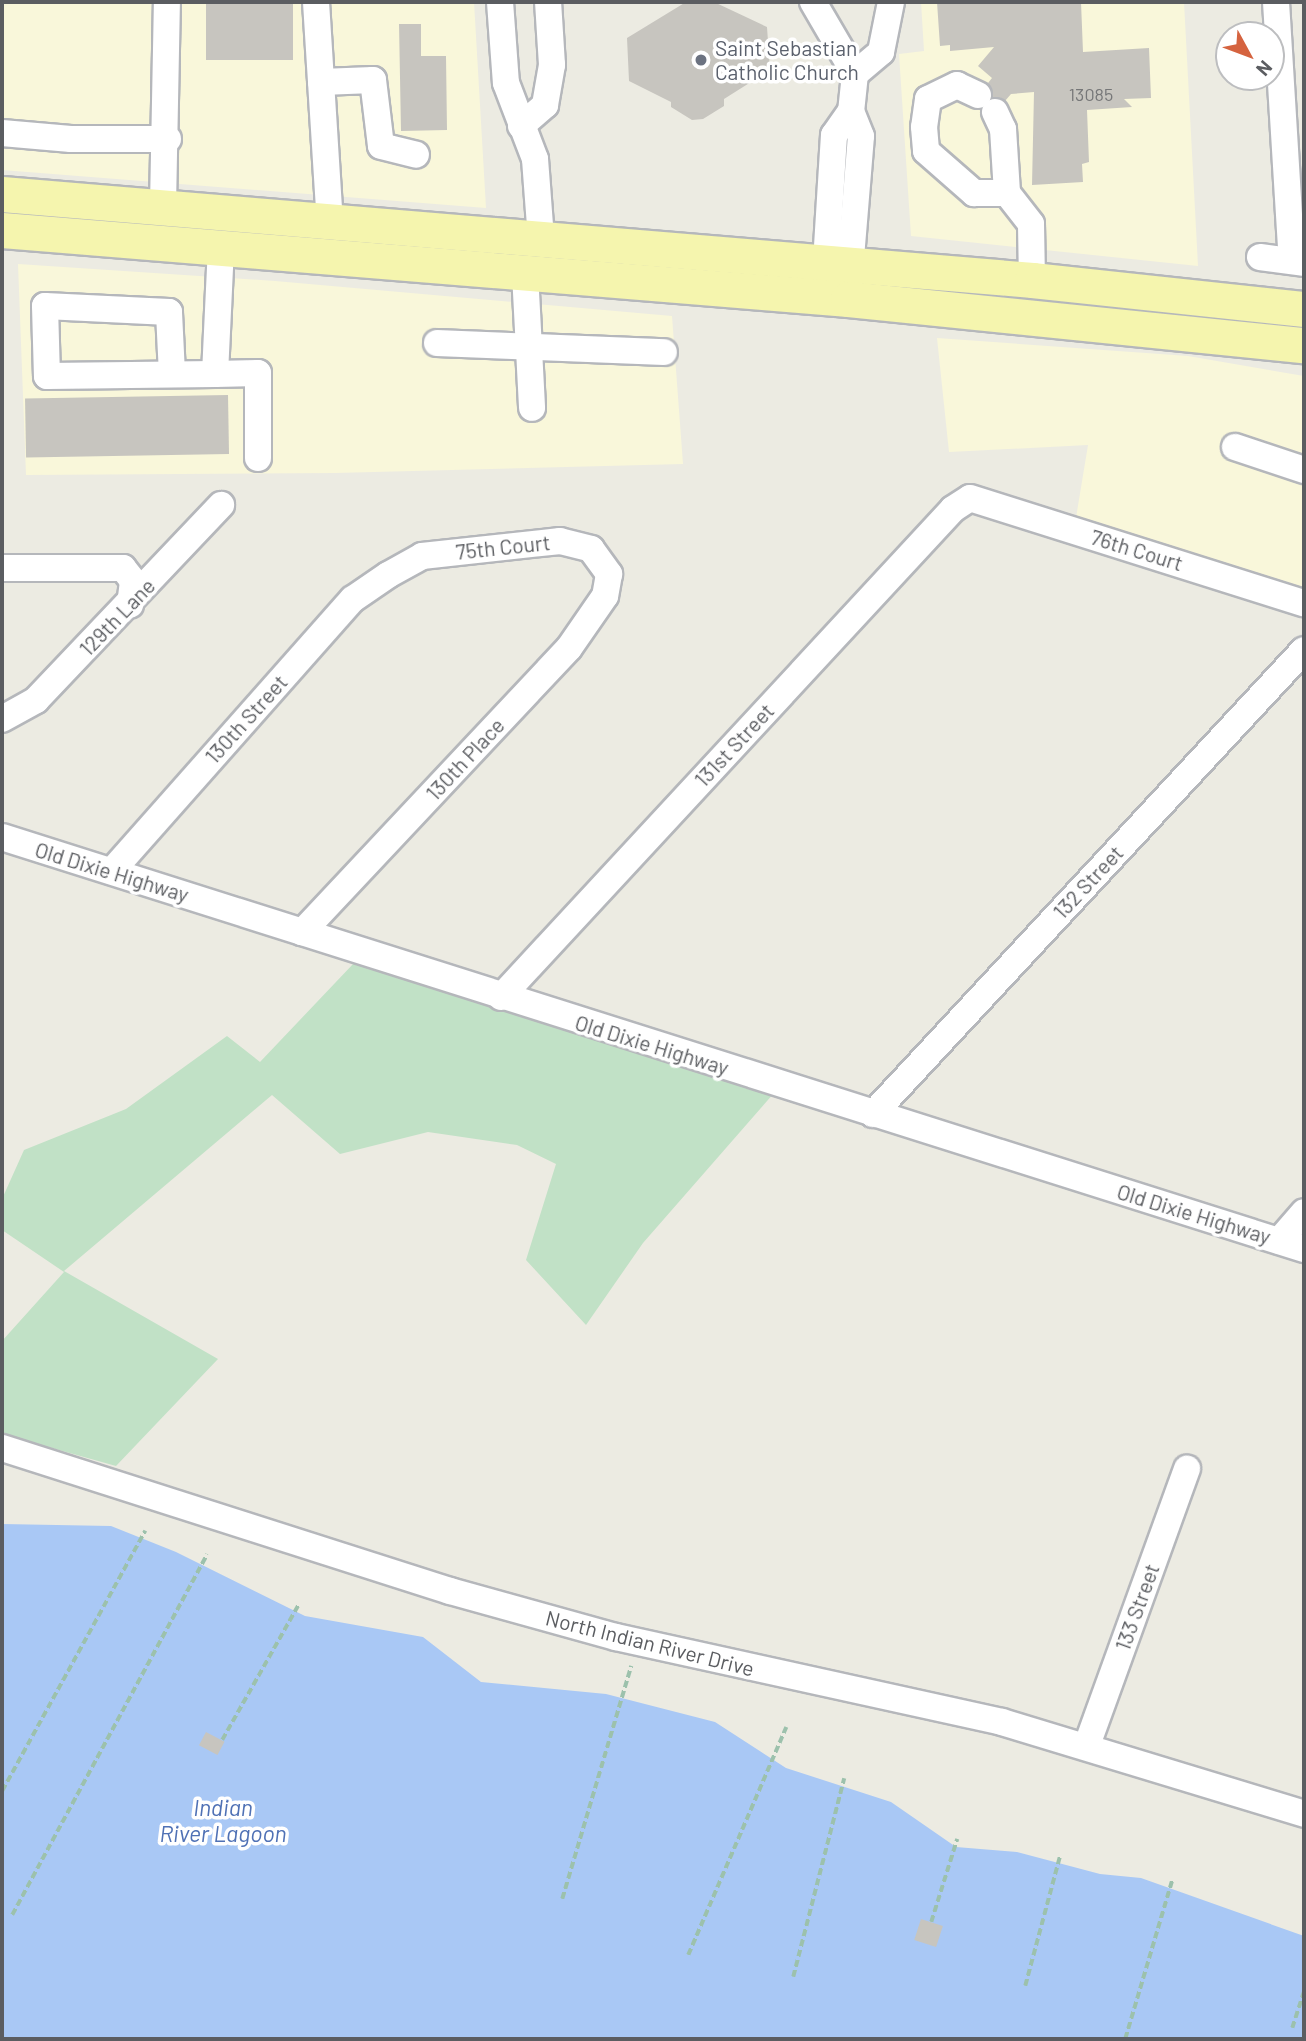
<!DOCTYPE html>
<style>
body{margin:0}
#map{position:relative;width:1306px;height:2041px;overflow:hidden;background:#ecebe2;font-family:Barlow,sans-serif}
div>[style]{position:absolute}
.commercial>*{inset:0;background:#f9f7da}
.green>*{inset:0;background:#c1e1c6}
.water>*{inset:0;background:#a9c8f5}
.building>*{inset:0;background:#c7c5bf;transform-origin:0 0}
.path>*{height:3.5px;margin-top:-1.75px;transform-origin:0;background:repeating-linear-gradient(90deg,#9cc1ac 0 7px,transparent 0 10.5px)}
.roads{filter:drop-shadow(2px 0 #b5b7bb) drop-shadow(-2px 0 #b5b7bb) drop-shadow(0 2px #b5b7bb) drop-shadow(0 -2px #b5b7bb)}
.minor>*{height:26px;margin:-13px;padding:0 13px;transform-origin:13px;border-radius:13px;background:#fff}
.major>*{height:35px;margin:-17.5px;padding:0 17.5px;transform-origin:17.5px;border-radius:17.5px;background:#f5f5ae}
.dots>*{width:19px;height:19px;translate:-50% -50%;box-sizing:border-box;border:4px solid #fff;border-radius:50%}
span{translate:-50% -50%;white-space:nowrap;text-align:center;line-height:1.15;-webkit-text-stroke:7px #fff;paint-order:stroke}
.number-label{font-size:18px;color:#767778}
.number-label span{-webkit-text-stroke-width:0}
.worship-label{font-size:21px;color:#5b616d}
.left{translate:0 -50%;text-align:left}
.street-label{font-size:21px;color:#5b5d61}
.water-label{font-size:23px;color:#4f71b5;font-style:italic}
.frame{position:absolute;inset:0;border:4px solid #5b5d61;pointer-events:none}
.north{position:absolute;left:1215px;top:21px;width:70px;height:70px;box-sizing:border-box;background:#fff;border:2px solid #bdbec0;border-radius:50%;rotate:131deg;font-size:19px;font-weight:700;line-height:28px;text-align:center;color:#5b5d61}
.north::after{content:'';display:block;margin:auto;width:24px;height:32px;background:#d5633f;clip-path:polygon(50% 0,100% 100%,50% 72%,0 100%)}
</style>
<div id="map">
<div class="commercial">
<i style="clip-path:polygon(2px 2px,474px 2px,486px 208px,2px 170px)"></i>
<i style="clip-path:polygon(921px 2px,1184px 2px,1198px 266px,911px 236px,899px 54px,924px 51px)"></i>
<i style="clip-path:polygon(18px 264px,275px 281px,672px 316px,683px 464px,335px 473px,26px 475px)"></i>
<i style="clip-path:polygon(937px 338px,1188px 356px,1304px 376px,1304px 604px,1072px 542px,1088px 445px,949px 452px)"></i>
</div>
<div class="green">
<i style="clip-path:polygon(354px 963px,774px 1093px,643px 1243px,586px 1325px,526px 1260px,556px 1164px,517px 1145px,428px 1132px,340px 1154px,272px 1095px,64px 1271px,218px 1359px,116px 1466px,2px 1434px,2px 1341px,64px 1272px,2px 1230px,2px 1199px,24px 1150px,126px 1109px,227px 1036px,260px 1062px)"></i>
</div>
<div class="water">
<i style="clip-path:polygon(2px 1524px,111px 1526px,176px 1552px,305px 1616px,423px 1637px,481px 1682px,606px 1694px,715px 1722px,786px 1768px,891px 1802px,956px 1847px,1017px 1852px,1100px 1874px,1141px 1878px,1304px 1936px,1304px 2039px,2px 2039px)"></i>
</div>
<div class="building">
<i style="left:206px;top:2px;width:87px;height:58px"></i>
<i style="clip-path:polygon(686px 2px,714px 2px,767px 27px,770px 70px,724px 99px,724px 106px,703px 119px,692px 120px,671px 107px,671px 102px,629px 81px,627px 38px)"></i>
<i style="clip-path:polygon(937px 2px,1081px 2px,1083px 52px,1149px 48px,1151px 98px,1124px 99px,1132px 107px,1087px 110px,1089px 162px,1082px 164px,1083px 182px,1032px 185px,1034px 92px,1011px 94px,1005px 101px,993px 97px,988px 83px,992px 78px,978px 66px,994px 47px,950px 51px,950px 45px,940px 46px)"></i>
<i style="clip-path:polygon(399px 24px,421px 24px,421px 56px,446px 56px,447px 130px,401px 131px)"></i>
<i style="left:228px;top:395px;width:59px;height:203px;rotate:89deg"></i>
<i style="left:206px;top:1732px;width:21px;height:15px;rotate:28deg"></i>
<i style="left:921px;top:1919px;width:23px;height:22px;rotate:18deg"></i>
</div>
<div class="path">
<i style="left:222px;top:1740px;width:156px;rotate:-60.5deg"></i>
<i style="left:2px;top:1791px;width:297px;rotate:-61.2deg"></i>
<i style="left:562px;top:1899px;width:243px;rotate:-73.5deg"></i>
<i style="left:12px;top:1915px;width:410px;rotate:-61.6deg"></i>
<i style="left:931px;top:1922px;width:87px;rotate:-72.6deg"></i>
<i style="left:688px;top:1955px;width:248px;rotate:-66.7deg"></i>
<i style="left:793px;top:1977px;width:205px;rotate:-75.6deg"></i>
<i style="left:1025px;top:1986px;width:136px;rotate:-75deg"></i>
<i style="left:1292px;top:2028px;width:39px;rotate:-72deg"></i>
<i style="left:1125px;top:2039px;width:166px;rotate:-73.5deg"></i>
</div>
<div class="roads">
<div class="minor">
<i style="left:316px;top:2px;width:220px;rotate:86.4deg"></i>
<i style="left:500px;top:2px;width:81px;rotate:85.8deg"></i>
<i style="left:506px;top:83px;width:81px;rotate:69.1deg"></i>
<i style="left:535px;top:159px;width:80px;rotate:85.7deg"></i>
<i style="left:813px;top:2px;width:83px;rotate:59.7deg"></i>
<i style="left:855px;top:74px;width:37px;rotate:96deg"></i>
<i style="left:851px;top:111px;width:29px;rotate:125deg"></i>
<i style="left:834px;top:135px;width:145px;rotate:93.6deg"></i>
<i style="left:1276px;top:2px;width:259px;rotate:86.5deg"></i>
<i style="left:855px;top:74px;width:34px;rotate:-40deg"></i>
<i style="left:881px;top:52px;width:51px;rotate:-78.7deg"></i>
<i style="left:321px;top:82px;width:52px;rotate:-2.2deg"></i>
<i style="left:373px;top:80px;width:66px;rotate:83.1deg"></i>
<i style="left:381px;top:146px;width:36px;rotate:14deg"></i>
<i style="left:978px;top:95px;width:23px;rotate:-155deg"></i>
<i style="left:957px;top:85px;width:32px;rotate:154deg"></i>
<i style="left:928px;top:99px;width:28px;rotate:98deg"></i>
<i style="left:924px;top:127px;width:24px;rotate:85deg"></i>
<i style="left:926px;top:151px;width:64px;rotate:41.2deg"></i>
<i style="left:974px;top:193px;width:33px"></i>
<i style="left:995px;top:112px;width:19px;rotate:65deg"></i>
<i style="left:1003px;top:129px;width:64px;rotate:86.4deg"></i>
<i style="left:1007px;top:193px;width:39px;rotate:52deg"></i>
<i style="left:1031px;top:224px;width:56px;rotate:89deg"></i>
<i style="left:521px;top:126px;width:32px;rotate:-41deg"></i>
<i style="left:545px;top:105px;width:41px;rotate:-80.1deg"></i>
<i style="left:552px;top:65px;width:63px;rotate:-93.6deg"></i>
<i style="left:2px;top:133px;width:69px;rotate:5deg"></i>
<i style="left:71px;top:139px;width:97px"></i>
<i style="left:163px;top:206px;width:204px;rotate:-88.9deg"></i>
<i style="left:1260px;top:257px;width:44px;rotate:7.8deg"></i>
<i style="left:525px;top:273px;width:135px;rotate:87deg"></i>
<i style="left:849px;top:282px;width:146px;rotate:-85.3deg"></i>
<i style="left:861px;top:136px;width:27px;rotate:-112deg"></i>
<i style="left:437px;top:343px;width:227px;rotate:2.3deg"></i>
<i style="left:172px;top:374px;width:62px;rotate:-92.8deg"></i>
<i style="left:169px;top:312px;width:124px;rotate:-177.2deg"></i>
<i style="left:45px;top:306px;width:70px;rotate:88.4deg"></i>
<i style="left:47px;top:376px;width:168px;rotate:-0.7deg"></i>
<i style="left:215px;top:374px;width:43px;rotate:-1.3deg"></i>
<i style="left:258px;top:373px;width:85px;rotate:90deg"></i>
<i style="left:215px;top:374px;width:126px;rotate:-87.3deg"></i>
<i style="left:1235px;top:447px;width:73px;rotate:18.4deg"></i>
<i style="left:2px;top:568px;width:121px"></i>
<i style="left:123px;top:568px;width:16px;rotate:52deg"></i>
<i style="left:133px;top:581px;width:24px;rotate:97deg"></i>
<i style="left:2px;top:719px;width:39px;rotate:-29deg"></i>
<i style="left:36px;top:700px;width:269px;rotate:-46.5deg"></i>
<i style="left:2px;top:837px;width:1366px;rotate:17.56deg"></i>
<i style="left:112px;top:871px;width:363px;rotate:-48.5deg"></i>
<i style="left:353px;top:599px;width:42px;rotate:-34.4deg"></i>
<i style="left:388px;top:575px;width:39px;rotate:-29deg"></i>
<i style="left:422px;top:556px;width:139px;rotate:-6.2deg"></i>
<i style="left:560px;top:541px;width:32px;rotate:14deg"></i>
<i style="left:591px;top:549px;width:31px;rotate:54deg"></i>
<i style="left:609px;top:574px;width:22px;rotate:100deg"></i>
<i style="left:605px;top:596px;width:63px;rotate:124.7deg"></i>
<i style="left:569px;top:648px;width:390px;rotate:133.2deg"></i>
<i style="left:501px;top:997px;width:665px;rotate:-47.19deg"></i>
<i style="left:953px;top:509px;width:20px;rotate:-33deg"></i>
<i style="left:970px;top:498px;width:350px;rotate:17.5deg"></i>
<i style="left:873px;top:1114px;width:633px;rotate:-47.11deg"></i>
<i style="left:1279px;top:1241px;width:38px;rotate:-49deg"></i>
<i style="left:2px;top:1448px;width:470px;rotate:17.7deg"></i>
<i style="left:450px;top:1591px;width:172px;rotate:15.5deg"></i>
<i style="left:616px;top:1637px;width:395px;rotate:12.4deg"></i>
<i style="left:1002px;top:1722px;width:316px;rotate:16.9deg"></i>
<i style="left:1087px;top:1745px;width:294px;rotate:-70.1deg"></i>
</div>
<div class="major">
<i style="left:2px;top:194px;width:1034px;rotate:4.77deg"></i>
<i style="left:1032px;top:280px;width:274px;rotate:6.1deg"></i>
<i style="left:2px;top:230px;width:849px;rotate:4.66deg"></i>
<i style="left:848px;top:299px;width:458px;rotate:5.8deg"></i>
</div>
</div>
<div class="dots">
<i style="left:701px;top:60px;background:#6b7280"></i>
</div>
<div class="number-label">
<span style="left:1091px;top:94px">13085</span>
</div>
<div class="worship-label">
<span class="left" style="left:715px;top:60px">Saint Sebastian<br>Catholic Church</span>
</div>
<div class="street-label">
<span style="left:503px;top:547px;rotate:-6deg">75th Court</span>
<span style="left:1137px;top:550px;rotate:17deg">76th Court</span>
<span style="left:117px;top:617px;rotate:-46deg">129th Lane</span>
<span style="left:246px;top:719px;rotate:-48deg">130th Street</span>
<span style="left:734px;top:745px;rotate:-47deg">131st Street</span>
<span style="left:465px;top:759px;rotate:-47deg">130th Place</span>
<span style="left:112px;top:872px;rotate:17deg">Old Dixie Highway</span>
<span style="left:1088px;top:882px;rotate:-47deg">132 Street</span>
<span style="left:652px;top:1045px;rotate:17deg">Old Dixie Highway</span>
<span style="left:1194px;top:1214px;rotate:17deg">Old Dixie Highway</span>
<span style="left:1137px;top:1607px;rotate:-70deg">133 Street</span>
<span style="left:650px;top:1643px;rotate:14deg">North Indian River Drive</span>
</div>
<div class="water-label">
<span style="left:223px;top:1820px">Indian<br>River Lagoon</span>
</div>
<div class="frame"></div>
<div class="north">N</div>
</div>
